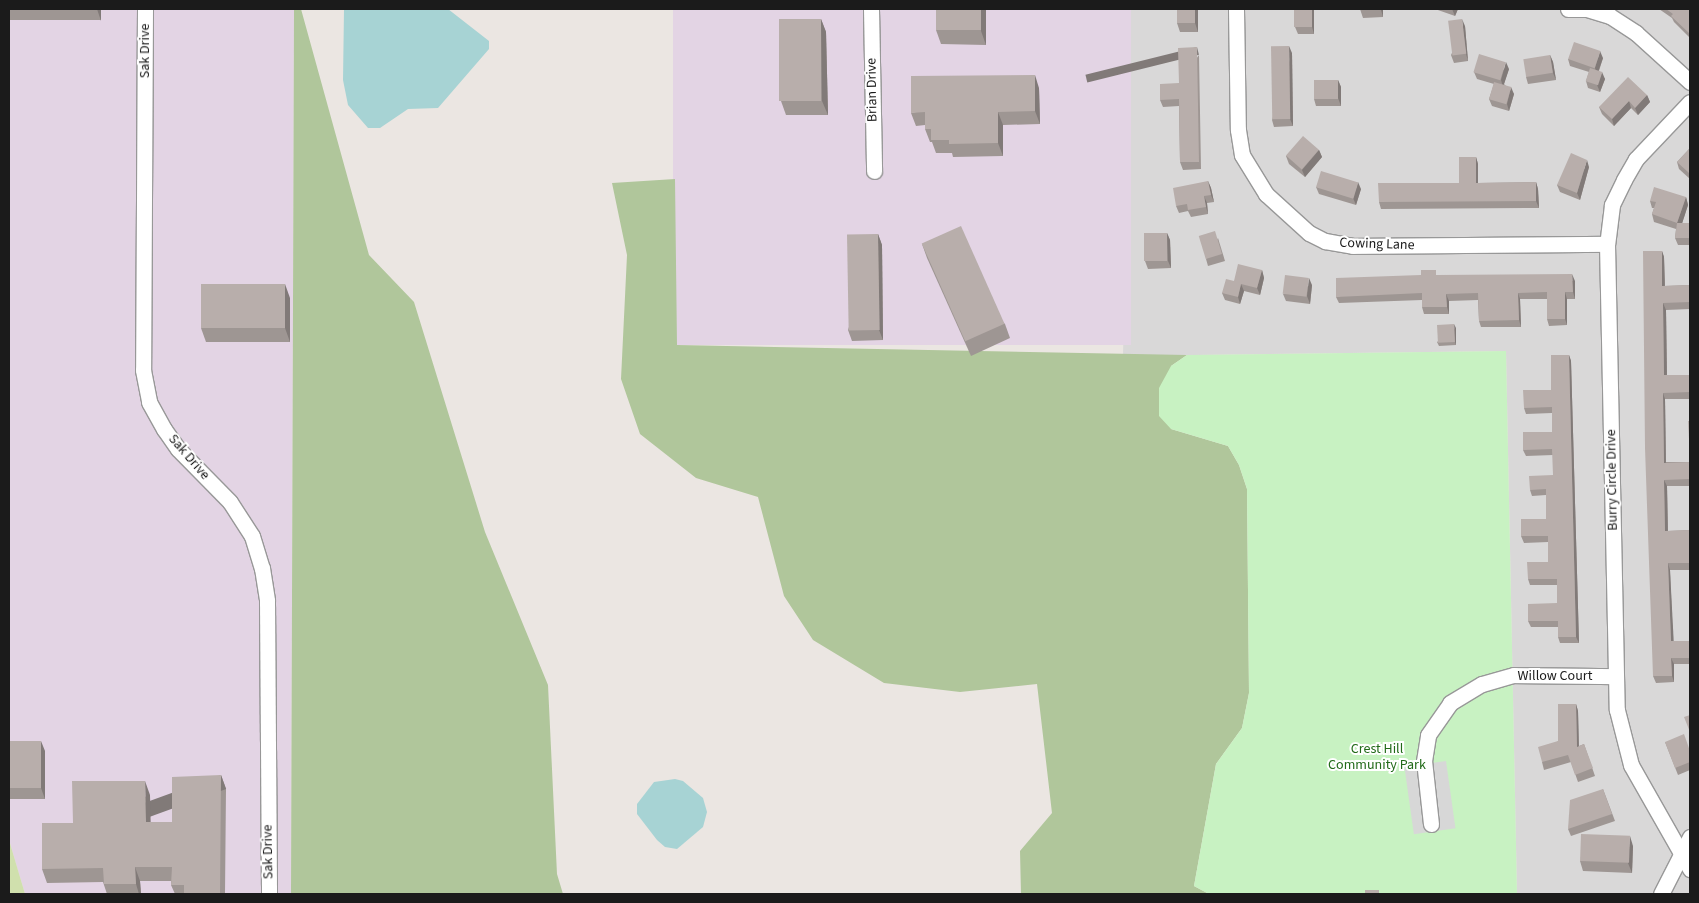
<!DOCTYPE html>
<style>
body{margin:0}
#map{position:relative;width:1699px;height:903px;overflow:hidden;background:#ebe6e2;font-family:"Source Sans 3",sans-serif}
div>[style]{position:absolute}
.residential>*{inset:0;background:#d9d8d8}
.industrial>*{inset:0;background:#e3d4e4;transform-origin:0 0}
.grass>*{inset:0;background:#d0e0ad}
.forest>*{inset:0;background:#b0c69b}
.park>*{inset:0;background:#c8f2c2}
.parking>*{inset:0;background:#d7d7d7;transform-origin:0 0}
.water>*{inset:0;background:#a7d3d4}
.roads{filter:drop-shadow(1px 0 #989898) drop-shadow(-1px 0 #989898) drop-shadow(0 1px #989898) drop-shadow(0 -1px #989898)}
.street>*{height:15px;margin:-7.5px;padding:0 7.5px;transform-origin:7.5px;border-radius:7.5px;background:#fff}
.wall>*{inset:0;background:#9e9693;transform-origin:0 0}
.shaded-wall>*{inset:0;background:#817a78;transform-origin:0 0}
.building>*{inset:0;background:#b8aeab;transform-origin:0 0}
span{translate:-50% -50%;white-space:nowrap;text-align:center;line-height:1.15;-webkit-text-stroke:4px #fff;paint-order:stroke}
.street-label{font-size:14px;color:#1b1b1b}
.park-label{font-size:14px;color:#216a18}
.frame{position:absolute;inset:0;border:10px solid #1b1b1b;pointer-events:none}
</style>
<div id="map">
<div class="residential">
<i style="clip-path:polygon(1131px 9px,1690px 9px,1690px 894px,1517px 894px,1506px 351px,1123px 356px)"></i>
</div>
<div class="industrial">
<i style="clip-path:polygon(9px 9px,294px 9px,291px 894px,25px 894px,9px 840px)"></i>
<i style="left:673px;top:9px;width:458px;height:336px"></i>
</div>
<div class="grass">
<i style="clip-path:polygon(9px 840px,25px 894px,9px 894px)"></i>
</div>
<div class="forest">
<i style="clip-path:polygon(294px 9px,301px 9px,369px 255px,414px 302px,485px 532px,548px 685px,557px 874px,563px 894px,291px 894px)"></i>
<i style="clip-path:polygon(675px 179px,677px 345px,1187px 355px,1171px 366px,1171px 429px,1228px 446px,1239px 465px,1247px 489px,1249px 693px,1242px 728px,1216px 764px,1194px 886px,1209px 894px,1021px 894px,1020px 851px,1052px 813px,1037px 684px,960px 692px,884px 683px,813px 640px,784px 596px,758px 497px,696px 478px,640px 434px,621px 379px,627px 255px,612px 183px)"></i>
</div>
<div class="park">
<i style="clip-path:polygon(1506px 351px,1517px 894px,1209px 894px,1194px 886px,1216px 764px,1242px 728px,1249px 693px,1247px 489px,1239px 465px,1228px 446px,1171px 429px,1159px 416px,1159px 388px,1171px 366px,1187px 355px)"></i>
</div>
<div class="parking">
<i style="left:1446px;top:761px;width:68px;height:42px;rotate:82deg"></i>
</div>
<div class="water">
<i style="clip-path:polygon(344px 9px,448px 9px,489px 41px,489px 49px,438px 108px,408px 109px,380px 128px,368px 128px,348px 105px,343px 80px)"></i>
<i style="clip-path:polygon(675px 779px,683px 781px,703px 798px,707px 812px,703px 827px,677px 849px,665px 847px,657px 840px,637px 814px,637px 804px,654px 782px)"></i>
</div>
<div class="roads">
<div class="street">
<i style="left:145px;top:9px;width:361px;rotate:90.3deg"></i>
<i style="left:143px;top:370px;width:33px;rotate:79deg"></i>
<i style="left:149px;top:402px;width:31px;rotate:61deg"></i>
<i style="left:164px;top:429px;width:24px;rotate:55deg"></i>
<i style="left:178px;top:449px;width:74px;rotate:45.5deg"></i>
<i style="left:230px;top:502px;width:40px;rotate:57.1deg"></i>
<i style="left:252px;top:536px;width:34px;rotate:73deg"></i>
<i style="left:262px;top:568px;width:33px;rotate:81deg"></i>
<i style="left:267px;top:601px;width:293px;rotate:89.6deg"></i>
<i style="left:871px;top:9px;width:162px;rotate:88.9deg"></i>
<i style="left:1236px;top:9px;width:121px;rotate:89.1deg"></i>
<i style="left:1238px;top:130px;width:25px;rotate:81deg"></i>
<i style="left:1242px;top:155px;width:46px;rotate:58.4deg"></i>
<i style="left:1266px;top:194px;width:58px;rotate:42.2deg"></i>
<i style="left:1309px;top:233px;width:18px;rotate:27deg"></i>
<i style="left:1325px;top:241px;width:28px;rotate:10deg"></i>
<i style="left:1353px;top:246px;width:254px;rotate:-0.5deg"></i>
<i style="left:1568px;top:9px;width:19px"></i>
<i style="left:1587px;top:9px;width:24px;rotate:17deg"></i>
<i style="left:1610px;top:16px;width:31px;rotate:33deg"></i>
<i style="left:1636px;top:33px;width:73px;rotate:42.2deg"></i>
<i style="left:1690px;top:102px;width:79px;rotate:133.5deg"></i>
<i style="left:1636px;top:159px;width:24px;rotate:120deg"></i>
<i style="left:1624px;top:180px;width:28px;rotate:116deg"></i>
<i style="left:1612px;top:205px;width:39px;rotate:97deg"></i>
<i style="left:1607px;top:244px;width:466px;rotate:88.8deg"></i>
<i style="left:1617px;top:710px;width:57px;rotate:75.7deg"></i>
<i style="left:1631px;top:765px;width:120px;rotate:60.4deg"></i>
<i style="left:1431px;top:824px;width:63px;rotate:-96.3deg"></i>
<i style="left:1424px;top:761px;width:26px;rotate:-81deg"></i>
<i style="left:1428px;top:735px;width:39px;rotate:-55deg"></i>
<i style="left:1450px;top:703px;width:37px;rotate:-31deg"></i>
<i style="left:1482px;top:684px;width:33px;rotate:-16deg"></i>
<i style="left:1514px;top:675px;width:101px;rotate:0.6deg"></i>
<i style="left:1661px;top:894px;width:64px;rotate:-63deg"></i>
</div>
</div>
<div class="wall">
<i style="left:9px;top:9px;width:92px;height:11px"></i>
<i style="clip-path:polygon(986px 9px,986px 45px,941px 44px,936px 30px)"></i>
<i style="clip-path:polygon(1198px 9px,1198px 32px,1180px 32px,1177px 23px)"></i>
<i style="clip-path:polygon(1314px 9px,1314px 34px,1298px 34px,1295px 27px)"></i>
<i style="clip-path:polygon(1360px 9px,1383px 9px,1383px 17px,1363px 18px)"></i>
<i style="clip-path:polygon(1435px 9px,1458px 9px,1455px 16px)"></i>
<i style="clip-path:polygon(1659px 9px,1690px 9px,1690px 38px,1674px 22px,1672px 18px)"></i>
<i style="clip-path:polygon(821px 19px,826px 32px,828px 115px,786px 115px,781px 101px)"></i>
<i style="clip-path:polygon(1465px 26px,1468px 61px,1454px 63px,1451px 55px)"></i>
<i style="clip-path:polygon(1292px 53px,1293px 126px,1274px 127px,1272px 120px)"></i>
<i style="clip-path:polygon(1199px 55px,1201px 169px,1183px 170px,1180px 162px,1179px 106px,1163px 107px,1160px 100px,1179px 83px)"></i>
<i style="clip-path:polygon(1550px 55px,1553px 62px,1556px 80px,1528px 84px,1526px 77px)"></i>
<i style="clip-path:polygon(1603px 58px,1599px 71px,1605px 79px,1600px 92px,1588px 88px,1586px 81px,1589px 72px,1570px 66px,1568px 59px)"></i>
<i style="clip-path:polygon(1509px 69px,1504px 84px,1514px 94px,1509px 111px,1492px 106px,1489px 99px,1494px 84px,1477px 79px,1474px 72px)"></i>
<i style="clip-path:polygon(1338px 80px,1341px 87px,1341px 106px,1316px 106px,1314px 99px)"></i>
<i style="clip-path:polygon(1039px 88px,1040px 124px,1003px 125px,1003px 156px,953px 157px,952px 153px,936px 153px,932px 142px,930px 142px,925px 129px,925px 125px,916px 126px,911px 113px)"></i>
<i style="clip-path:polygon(1647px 95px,1650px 102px,1638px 115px,1631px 108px,1614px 126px,1602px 114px,1599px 107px)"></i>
<i style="clip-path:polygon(1690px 148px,1690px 179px,1679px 169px,1677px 162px)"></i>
<i style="clip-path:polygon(1319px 150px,1322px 157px,1305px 177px,1289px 164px,1286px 156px)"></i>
<i style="clip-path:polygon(1476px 157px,1478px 164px,1478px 183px,1536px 182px,1538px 189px,1539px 208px,1381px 209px,1379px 202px,1459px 183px)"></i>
<i style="clip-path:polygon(1589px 167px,1580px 200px,1560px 192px,1557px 185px)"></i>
<i style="clip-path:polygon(1208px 181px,1211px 188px,1214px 202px,1207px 203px,1208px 214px,1191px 217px,1188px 211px,1179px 213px,1176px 206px)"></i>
<i style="clip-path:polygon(1316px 187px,1361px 189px,1356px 205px,1319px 194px)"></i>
<i style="clip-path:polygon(1686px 197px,1688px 205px,1682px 223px,1690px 223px,1690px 245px,1678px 245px,1675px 238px,1676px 229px,1654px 222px,1652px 214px,1654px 208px,1652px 208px,1650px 201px)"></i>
<i style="clip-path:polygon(1167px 233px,1170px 240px,1171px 268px,1148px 269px,1145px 261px)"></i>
<i style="clip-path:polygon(878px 234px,882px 245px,883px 340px,852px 341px,848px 330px)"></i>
<i style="clip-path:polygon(1218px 238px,1225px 261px,1208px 266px,1206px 259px)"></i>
<i style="clip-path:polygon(922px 244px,1005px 324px,1010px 338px,971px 356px,927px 258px)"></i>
<i style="clip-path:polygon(1662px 251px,1664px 257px,1665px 286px,1690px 285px,1690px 309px,1666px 310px,1667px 375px,1689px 375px,1690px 358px,1690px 399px,1665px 399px,1666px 462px,1690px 462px,1690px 486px,1667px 486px,1668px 531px,1690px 530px,1690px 570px,1670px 570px,1673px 641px,1690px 641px,1690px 664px,1674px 664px,1674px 682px,1656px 683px,1653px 676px)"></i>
<i style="clip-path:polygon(1262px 270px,1264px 278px,1260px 295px,1244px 291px,1240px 304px,1225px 300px,1222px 293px,1234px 281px)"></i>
<i style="clip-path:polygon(1438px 275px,1575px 281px,1575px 299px,1567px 299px,1567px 325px,1549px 326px,1547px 319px,1547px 299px,1520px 299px,1521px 327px,1481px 327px,1479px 321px,1478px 300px,1449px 301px,1449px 314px,1424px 314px,1422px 307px,1422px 300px,1339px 303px,1336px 297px)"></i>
<i style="clip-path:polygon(1312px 285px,1310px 304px,1286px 301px,1283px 294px)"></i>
<i style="clip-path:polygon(290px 298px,290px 342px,206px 342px,201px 328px)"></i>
<i style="clip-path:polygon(1456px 328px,1456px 345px,1439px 346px,1437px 342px)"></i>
<i style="clip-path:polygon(1569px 355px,1571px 361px,1579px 643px,1560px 643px,1558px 637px,1558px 627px,1531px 627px,1528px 621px,1557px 603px,1557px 585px,1530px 585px,1528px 579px,1548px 562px,1548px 542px,1524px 543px,1521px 536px,1546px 519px,1546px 495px,1532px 496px,1530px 490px,1553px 475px,1553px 455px,1526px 456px,1523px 450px,1552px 432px,1552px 413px,1526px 414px,1524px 408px,1551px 390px)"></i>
<i style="clip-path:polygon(1576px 704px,1578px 711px,1579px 746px,1584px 744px,1595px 776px,1578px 782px,1571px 762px,1544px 770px,1542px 762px,1558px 741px)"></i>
<i style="clip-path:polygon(9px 741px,45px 751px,45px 799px,9px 799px)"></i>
<i style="clip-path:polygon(1665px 742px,1690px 751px,1690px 770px,1678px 775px)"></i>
<i style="clip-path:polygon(221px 775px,226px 789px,225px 894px,175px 894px,171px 885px,171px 881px,140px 881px,141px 894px,107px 894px,103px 882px,47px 883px,42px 869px,73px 823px,150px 795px,150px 822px,172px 822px)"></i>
<i style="clip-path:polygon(1603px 789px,1615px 821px,1571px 836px,1568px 829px)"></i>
<i style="clip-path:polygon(1633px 846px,1632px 873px,1583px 871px,1580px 861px)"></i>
</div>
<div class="shaded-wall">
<i style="clip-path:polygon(97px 9px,101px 9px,101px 21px)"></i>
<i style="clip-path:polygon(981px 9px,986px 9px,986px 45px,981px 31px)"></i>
<i style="clip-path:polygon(1195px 9px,1198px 9px,1198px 32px,1195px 23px)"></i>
<i style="clip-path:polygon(1312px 9px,1314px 9px,1314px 34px,1312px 27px)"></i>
<i style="clip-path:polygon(1381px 9px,1383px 9px,1383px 17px,1381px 10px)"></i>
<i style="clip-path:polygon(1452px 9px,1458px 9px,1455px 16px)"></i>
<i style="clip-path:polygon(821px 19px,826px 32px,828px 115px,822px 101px)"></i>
<i style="clip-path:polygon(1462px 19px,1465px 26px,1468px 61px,1466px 54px)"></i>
<i style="clip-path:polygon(1289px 46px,1292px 53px,1293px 126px,1290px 119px)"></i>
<i style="left:1197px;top:47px;width:8px;height:115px;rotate:76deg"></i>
<i style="clip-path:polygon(1600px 51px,1603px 58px,1597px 75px,1595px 68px)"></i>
<i style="clip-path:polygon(1550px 55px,1553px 62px,1556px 80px,1553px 73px)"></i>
<i style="clip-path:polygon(1506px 62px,1509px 69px,1503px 87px,1501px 80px)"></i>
<i style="clip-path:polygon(1602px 72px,1605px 79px,1600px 92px,1597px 85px)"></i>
<i style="clip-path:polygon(1035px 75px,1039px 88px,1040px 124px,1035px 111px)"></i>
<i style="clip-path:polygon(1338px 80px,1341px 87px,1341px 106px,1338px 98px)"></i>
<i style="clip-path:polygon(1511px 87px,1514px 94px,1509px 111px,1507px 104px)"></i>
<i style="clip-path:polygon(1647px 95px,1650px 102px,1638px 115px,1635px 108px)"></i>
<i style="clip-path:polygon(1629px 101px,1631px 108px,1614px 126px,1612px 119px)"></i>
<i style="clip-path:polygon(998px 112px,1003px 125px,1003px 156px,998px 143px)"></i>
<i style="clip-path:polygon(1319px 150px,1322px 157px,1305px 177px,1302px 170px)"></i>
<i style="clip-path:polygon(1476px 157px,1478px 164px,1478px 190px,1476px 183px)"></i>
<i style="clip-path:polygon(1587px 160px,1589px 167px,1580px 200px,1577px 193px)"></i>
<i style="clip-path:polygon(1208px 181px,1211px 188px,1214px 202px,1211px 195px)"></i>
<i style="clip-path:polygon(1358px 182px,1361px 189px,1356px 205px,1353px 198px)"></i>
<i style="clip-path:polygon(1536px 182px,1538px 189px,1539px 208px,1536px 201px)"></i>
<i style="clip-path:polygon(1204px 196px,1207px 203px,1208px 214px,1206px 207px)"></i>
<i style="clip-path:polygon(1686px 197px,1688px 205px,1680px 230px,1677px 223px)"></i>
<i style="clip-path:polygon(1167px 233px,1170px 240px,1171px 268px,1168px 261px)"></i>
<i style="clip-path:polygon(878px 234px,882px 245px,883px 340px,879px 330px)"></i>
<i style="clip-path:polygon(1662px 251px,1664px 257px,1665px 292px,1662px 286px)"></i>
<i style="clip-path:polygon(1262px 270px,1264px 278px,1260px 295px,1257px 288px)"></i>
<i style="clip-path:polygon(1572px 274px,1575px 281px,1575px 299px,1573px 292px)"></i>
<i style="clip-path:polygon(1309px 278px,1312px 285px,1310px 304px,1307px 296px)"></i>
<i style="clip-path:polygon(285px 284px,290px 298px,290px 342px,285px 328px)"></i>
<i style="clip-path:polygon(1241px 284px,1244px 291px,1240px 304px,1238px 297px)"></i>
<i style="clip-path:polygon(1565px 292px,1567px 299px,1567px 325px,1565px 319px)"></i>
<i style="clip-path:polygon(1518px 293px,1520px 299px,1521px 327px,1519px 320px)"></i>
<i style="clip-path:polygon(1446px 294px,1449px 301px,1449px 314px,1447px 307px)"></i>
<i style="clip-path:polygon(1663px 303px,1666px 310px,1667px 382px,1664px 375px)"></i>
<i style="clip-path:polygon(1454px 324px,1456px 328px,1456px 345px,1455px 342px)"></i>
<i style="clip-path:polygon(1569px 355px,1571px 361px,1579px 643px,1576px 637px)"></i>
<i style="clip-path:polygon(1663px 393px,1665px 399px,1666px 469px,1664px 463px)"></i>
<i style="clip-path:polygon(1664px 480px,1667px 486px,1668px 537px,1665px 531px)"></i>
<i style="clip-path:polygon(1668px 563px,1670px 570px,1674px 647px,1671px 641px)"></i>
<i style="clip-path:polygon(1671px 658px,1674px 664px,1674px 682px,1672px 676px)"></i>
<i style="clip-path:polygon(1576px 704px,1578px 711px,1579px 754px,1577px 747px)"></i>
<i style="clip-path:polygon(41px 741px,45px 751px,45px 799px,41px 788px)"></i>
<i style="left:221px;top:775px;width:15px;height:119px;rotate:70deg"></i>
<i style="clip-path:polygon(145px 781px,150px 795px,151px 836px,146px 822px)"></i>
<i style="clip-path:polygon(1630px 836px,1633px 846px,1632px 873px,1628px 863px)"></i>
<i style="clip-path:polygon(135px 867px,140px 881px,141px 894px,139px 894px,136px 884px)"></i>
</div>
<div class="building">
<i style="left:936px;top:9px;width:45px;height:21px"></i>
<i style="left:1177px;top:9px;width:18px;height:14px"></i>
<i style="left:1294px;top:9px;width:18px;height:18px"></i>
<i style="left:1360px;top:9px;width:21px;height:1px"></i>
<i style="clip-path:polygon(1666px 9px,1690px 9px,1690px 34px,1671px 16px,1673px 14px)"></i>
<i style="left:779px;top:19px;width:42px;height:82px"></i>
<i style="left:1462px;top:19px;width:35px;height:14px;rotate:83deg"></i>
<i style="left:1574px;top:42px;width:28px;height:18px;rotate:19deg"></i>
<i style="left:1289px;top:46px;width:73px;height:18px;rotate:89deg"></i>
<i style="clip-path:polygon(1197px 47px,1199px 162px,1180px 162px,1179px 99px,1160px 100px,1160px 84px,1179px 83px,1178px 48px)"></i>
<i style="left:1479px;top:54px;width:28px;height:19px;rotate:17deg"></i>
<i style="left:1550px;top:55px;width:18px;height:27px;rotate:81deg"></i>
<i style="left:1590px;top:68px;width:13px;height:14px;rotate:18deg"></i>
<i style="clip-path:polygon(1035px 75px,1035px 111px,998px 112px,998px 143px,949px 144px,949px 140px,931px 140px,931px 129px,925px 129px,925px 112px,911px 113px,911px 76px)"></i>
<i style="clip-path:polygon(1628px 77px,1647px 95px,1635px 108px,1629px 101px,1612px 119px,1599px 107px)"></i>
<i style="left:1314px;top:80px;width:24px;height:19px"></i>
<i style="left:1494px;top:82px;width:18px;height:18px;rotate:16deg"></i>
<i style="left:1303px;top:136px;width:21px;height:26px;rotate:41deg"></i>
<i style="clip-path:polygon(1690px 148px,1690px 172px,1689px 173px,1677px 162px)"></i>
<i style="clip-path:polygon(1571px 153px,1587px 160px,1577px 193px,1557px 185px)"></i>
<i style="clip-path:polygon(1459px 157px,1476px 157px,1476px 183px,1536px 182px,1536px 201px,1379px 202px,1378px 183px,1459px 183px)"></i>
<i style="left:1321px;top:171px;width:39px;height:17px;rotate:17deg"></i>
<i style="clip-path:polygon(1208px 181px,1211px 195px,1204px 196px,1206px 207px,1188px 210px,1187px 204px,1176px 206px,1173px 188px)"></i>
<i style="clip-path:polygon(1654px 187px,1686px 197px,1677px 223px,1690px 223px,1690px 238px,1675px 238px,1677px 223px,1652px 214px,1656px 202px,1650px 201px)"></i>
<i style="left:961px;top:226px;width:107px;height:43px;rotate:66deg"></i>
<i style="left:1215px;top:231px;width:24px;height:17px;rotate:73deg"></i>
<i style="left:1144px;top:233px;width:23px;height:28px"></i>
<i style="left:878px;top:234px;width:96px;height:31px;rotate:89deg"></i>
<i style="clip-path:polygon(1643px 251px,1662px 251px,1662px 286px,1690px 285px,1690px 302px,1663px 303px,1664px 375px,1690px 375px,1690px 392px,1663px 393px,1664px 463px,1690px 462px,1690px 479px,1664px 480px,1665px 531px,1690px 530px,1690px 563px,1668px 563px,1671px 641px,1690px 641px,1690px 658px,1671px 658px,1672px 676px,1653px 676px,1645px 448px)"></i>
<i style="clip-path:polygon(1238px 264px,1262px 270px,1257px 288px,1241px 284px,1238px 297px,1222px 293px,1226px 279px,1234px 281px)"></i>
<i style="clip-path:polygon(1421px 270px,1436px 270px,1436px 275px,1572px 274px,1573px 292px,1565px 292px,1565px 319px,1547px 319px,1547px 292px,1518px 293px,1519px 320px,1479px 321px,1478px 293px,1446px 294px,1447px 307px,1422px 307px,1422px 293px,1336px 297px,1336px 278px,1421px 275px)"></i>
<i style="left:1285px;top:275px;width:24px;height:19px;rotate:7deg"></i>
<i style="left:201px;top:284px;width:84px;height:44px"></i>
<i style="left:1454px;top:324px;width:18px;height:17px;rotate:87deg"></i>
<i style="clip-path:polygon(1551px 355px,1569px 355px,1576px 637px,1558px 637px,1558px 621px,1528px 621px,1528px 604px,1557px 603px,1557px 579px,1528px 579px,1527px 562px,1548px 562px,1548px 536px,1521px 536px,1521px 519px,1546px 519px,1546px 489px,1530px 490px,1529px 476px,1553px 475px,1552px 449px,1523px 450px,1523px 432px,1552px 432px,1552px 407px,1524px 408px,1523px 390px,1551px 390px)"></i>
<i style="left:1689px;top:358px;width:1px;height:17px"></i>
<i style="clip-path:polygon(1688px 421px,1690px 421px,1690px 439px,1689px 439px)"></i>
<i style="clip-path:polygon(1558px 704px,1576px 704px,1577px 747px,1584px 744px,1593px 768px,1575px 775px,1568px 755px,1542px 762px,1538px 747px,1558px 741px)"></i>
<i style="clip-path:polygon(1690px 715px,1690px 732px,1684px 717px)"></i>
<i style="clip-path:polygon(1684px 734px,1690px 751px,1690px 762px,1675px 768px,1665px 742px)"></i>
<i style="left:9px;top:741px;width:32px;height:47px"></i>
<i style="clip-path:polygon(221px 775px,220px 894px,184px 894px,184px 885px,171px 885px,172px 867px,135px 867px,136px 884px,104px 884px,103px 868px,42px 869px,42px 823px,73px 823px,72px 781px,145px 781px,146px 822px,172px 822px,172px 777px)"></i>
<i style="clip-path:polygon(1603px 789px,1612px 814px,1568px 829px,1570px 800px)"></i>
<i style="left:1581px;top:834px;width:49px;height:27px;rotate:2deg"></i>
<i style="left:1365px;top:890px;width:14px;height:4px"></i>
</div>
<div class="street-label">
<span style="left:145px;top:51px;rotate:-90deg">Sak Drive</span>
<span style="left:872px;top:90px;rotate:-91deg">Brian Drive</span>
<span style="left:1377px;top:244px;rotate:2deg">Cowing Lane</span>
<span style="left:189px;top:457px;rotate:49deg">Sak Drive</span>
<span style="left:1612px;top:480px;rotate:-91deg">Burry Circle Drive</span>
<span style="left:1555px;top:676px">Willow Court</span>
<span style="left:268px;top:852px;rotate:-91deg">Sak Drive</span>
</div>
<div class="park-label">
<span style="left:1377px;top:757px">Crest Hill<br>Community Park</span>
</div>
<div class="frame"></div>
</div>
